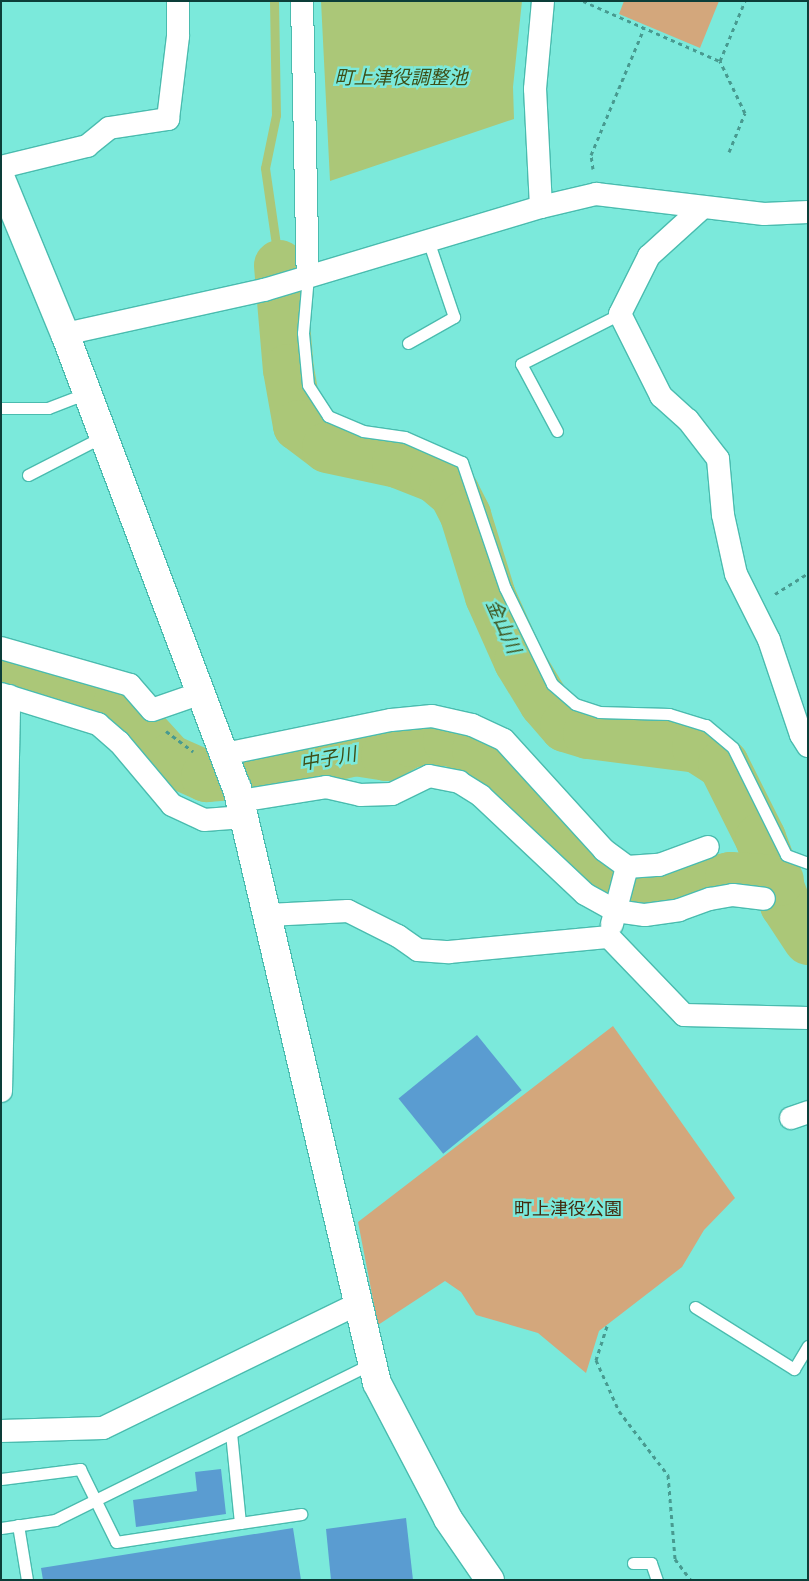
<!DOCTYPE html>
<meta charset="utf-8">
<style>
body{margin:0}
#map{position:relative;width:809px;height:1581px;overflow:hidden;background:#7be9db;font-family:Commissioner,"Noto Sans JP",sans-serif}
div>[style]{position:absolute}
.green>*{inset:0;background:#d3a77c}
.water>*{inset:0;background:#abc778}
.stream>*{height:9px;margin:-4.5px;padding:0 4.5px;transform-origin:4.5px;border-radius:4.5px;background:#abc778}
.river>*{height:51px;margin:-25.5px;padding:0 25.5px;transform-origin:25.5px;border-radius:25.5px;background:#abc778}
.building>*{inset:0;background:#5a9cd1;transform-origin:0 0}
.path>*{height:3px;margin-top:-1.5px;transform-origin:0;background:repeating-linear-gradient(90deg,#489a90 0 4px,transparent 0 8px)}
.roads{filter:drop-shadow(1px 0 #4abcaf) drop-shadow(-1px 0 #4abcaf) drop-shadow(0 1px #4abcaf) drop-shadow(0 -1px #4abcaf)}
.service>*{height:11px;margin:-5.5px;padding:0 5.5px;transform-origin:5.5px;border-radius:5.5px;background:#fff}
.minor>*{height:22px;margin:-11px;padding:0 11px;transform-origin:11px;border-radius:11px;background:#fff}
.tertiary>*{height:28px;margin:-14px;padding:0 14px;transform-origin:14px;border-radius:14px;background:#fff}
span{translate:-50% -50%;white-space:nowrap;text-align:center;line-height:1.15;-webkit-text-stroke:5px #7be9db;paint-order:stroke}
.park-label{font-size:18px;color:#432a0e}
.water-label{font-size:19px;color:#3e4f17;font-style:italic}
.frame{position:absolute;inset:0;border:2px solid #0c3e39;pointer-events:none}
</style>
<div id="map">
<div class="green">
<i style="clip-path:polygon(624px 1px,719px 1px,700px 48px,619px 14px)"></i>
<i style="clip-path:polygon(613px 1026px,735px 1198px,704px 1230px,682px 1267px,599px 1331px,586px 1373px,538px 1333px,476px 1315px,461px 1292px,445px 1281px,378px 1325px,358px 1222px)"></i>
</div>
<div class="water">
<i style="clip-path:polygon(321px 1px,522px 1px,513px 87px,514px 119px,330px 181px)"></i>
</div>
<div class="stream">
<i style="left:274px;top:1px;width:114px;rotate:89deg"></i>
<i style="left:276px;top:115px;width:54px;rotate:101.7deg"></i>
<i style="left:265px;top:168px;width:98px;rotate:81.8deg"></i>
</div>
<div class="river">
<i style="left:279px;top:265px;width:104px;rotate:85.1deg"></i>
<i style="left:288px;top:369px;width:57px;rotate:79.9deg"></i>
<i style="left:298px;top:425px;width:36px;rotate:37deg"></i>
<i style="left:327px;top:447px;width:72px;rotate:12.1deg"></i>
<i style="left:397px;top:462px;width:41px;rotate:21.5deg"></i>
<i style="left:435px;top:477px;width:25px;rotate:40deg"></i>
<i style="left:454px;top:493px;width:25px;rotate:63deg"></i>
<i style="left:465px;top:515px;width:85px;rotate:72.8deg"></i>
<i style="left:490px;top:596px;width:71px;rotate:66deg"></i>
<i style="left:519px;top:661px;width:48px;rotate:58.6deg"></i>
<i style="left:544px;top:702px;width:32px;rotate:49deg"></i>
<i style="left:565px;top:726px;width:24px;rotate:17deg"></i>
<i style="left:588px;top:733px;width:110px;rotate:7.3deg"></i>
<i style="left:697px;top:747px;width:31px;rotate:33deg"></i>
<i style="left:723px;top:764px;width:83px;rotate:63.4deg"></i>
<i style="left:760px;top:838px;width:71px;rotate:69.3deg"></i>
<i style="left:785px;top:904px;width:42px;rotate:56.7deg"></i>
<i style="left:1px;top:668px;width:122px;rotate:17.1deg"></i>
<i style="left:118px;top:704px;width:74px;rotate:47.7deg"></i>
<i style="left:168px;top:759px;width:42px;rotate:24.1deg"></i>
<i style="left:206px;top:776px;width:51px;rotate:-4.5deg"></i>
<i style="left:257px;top:772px;width:100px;rotate:-12.7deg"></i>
<i style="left:355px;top:750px;width:31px;rotate:9deg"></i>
<i style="left:386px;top:755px;width:29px;rotate:-29deg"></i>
<i style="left:411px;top:741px;width:37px;rotate:-2deg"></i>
<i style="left:448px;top:740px;width:31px;rotate:19deg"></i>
<i style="left:477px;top:750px;width:149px;rotate:45.8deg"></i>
<i style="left:581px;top:857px;width:40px;rotate:39deg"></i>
<i style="left:612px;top:882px;width:52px;rotate:10deg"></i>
<i style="left:663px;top:891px;width:68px;rotate:-11.8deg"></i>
<i style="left:730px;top:877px;width:48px;rotate:3.6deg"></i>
</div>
<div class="building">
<i style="left:477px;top:1035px;width:71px;height:101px;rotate:51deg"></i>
<i style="clip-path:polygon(221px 1469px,226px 1514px,136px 1527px,133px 1500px,197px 1491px,195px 1472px)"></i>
<i style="clip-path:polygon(406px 1518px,413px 1580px,331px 1580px,326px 1529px)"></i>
<i style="clip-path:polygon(293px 1528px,301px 1580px,43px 1580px,41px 1568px)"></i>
</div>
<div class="path">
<i style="left:583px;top:1px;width:150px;rotate:23.7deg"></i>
<i style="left:729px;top:152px;width:42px;rotate:-67.7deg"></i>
<i style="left:745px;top:113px;width:58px;rotate:-115.7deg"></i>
<i style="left:720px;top:61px;width:65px;rotate:-67.4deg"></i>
<i style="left:593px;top:169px;width:14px;rotate:-98deg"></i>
<i style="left:591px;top:155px;width:138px;rotate:-67.3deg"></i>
<i style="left:775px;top:594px;width:39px;rotate:-32deg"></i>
<i style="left:166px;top:731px;width:34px;rotate:37deg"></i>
<i style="left:607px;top:1326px;width:36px;rotate:108deg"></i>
<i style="left:596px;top:1360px;width:56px;rotate:65.7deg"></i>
<i style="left:619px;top:1411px;width:81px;rotate:52.6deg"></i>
<i style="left:668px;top:1475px;width:84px;rotate:85.2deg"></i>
<i style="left:675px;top:1559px;width:26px;rotate:53deg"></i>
</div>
<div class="roads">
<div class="service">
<i style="left:308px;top:276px;width:57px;rotate:95deg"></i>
<i style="left:303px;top:333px;width:52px;rotate:84.5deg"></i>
<i style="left:308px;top:385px;width:37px;rotate:57deg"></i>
<i style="left:328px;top:416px;width:38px;rotate:23deg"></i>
<i style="left:363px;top:431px;width:42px;rotate:8.1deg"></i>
<i style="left:405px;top:437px;width:62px;rotate:23.7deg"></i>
<i style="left:462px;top:462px;width:133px;rotate:71.2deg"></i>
<i style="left:505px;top:588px;width:107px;rotate:63.9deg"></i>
<i style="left:552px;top:684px;width:30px;rotate:41deg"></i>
<i style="left:575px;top:704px;width:25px;rotate:18deg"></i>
<i style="left:599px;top:712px;width:70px;rotate:1.6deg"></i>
<i style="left:669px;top:714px;width:39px;rotate:17deg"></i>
<i style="left:706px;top:725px;width:35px;rotate:40deg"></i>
<i style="left:733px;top:748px;width:119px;rotate:63.6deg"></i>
<i style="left:786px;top:855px;width:23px;rotate:20deg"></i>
<i style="left:408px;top:343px;width:53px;rotate:-29.5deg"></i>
<i style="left:454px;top:317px;width:81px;rotate:-108.7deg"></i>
<i style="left:1px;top:408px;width:47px"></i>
<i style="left:48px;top:408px;width:42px;rotate:-21deg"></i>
<i style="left:557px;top:431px;width:76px;rotate:-118.2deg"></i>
<i style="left:521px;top:364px;width:111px;rotate:-26.8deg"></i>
<i style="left:28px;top:475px;width:85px;rotate:-27.2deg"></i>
<i style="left:695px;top:1307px;width:117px;rotate:32.1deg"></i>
<i style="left:794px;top:1369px;width:27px;rotate:-59deg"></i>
<i style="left:1px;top:1479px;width:80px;rotate:-7.2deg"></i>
<i style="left:80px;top:1469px;width:81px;rotate:63.7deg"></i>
<i style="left:116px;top:1542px;width:125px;rotate:-8.7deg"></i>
<i style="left:240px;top:1523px;width:90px;rotate:-95.7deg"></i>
<i style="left:240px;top:1523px;width:62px;rotate:-8.4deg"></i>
<i style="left:18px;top:1525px;width:56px;rotate:80.7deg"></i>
<i style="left:1px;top:1528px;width:55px;rotate:-8.4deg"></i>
<i style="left:55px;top:1520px;width:354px;rotate:-26.3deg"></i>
<i style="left:633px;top:1563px;width:18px"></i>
<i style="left:651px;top:1563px;width:18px;rotate:71deg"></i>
</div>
<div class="minor">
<i style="left:302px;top:1px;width:275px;rotate:88.8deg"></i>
<i style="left:1px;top:167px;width:89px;rotate:-13.7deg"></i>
<i style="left:87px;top:146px;width:28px;rotate:-39deg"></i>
<i style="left:109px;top:128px;width:60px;rotate:-8.7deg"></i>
<i style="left:168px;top:119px;width:84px;rotate:-83.1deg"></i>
<i style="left:178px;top:36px;width:35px;rotate:-90deg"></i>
<i style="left:541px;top:207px;width:118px;rotate:-92.9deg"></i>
<i style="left:535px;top:89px;width:88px;rotate:-84.8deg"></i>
<i style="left:703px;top:207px;width:73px;rotate:137.8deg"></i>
<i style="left:649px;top:256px;width:65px;rotate:116.6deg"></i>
<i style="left:620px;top:314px;width:92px;rotate:63.4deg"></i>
<i style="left:661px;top:396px;width:36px;rotate:42deg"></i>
<i style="left:688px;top:420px;width:49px;rotate:52.4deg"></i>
<i style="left:718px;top:459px;width:56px;rotate:84.9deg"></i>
<i style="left:723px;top:515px;width:60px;rotate:77.6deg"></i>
<i style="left:736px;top:574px;width:74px;rotate:63.4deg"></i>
<i style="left:769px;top:640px;width:100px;rotate:71.4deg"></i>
<i style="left:801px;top:735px;width:13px;rotate:58deg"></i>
<i style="left:65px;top:334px;width:204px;rotate:-12.5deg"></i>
<i style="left:264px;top:290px;width:289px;rotate:-16.7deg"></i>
<i style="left:541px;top:207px;width:57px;rotate:-13.3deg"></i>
<i style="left:596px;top:194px;width:169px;rotate:6.8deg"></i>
<i style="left:764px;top:214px;width:44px;rotate:-2.6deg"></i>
<i style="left:1px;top:648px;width:134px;rotate:16deg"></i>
<i style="left:130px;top:685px;width:33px;rotate:49deg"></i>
<i style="left:152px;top:710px;width:52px;rotate:-19.1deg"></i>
<i style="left:1px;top:694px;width:102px;rotate:17.2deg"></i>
<i style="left:98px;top:724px;width:28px;rotate:41deg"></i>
<i style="left:119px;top:742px;width:82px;rotate:49.9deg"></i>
<i style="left:172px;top:805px;width:35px;rotate:25deg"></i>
<i style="left:204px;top:820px;width:40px;rotate:-4.3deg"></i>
<i style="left:225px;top:754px;width:169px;rotate:-11.6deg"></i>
<i style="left:391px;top:720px;width:41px;rotate:-5.6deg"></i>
<i style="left:432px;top:716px;width:41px;rotate:12.7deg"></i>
<i style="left:472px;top:725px;width:35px;rotate:25deg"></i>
<i style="left:504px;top:740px;width:149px;rotate:47.7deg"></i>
<i style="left:604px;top:850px;width:29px;rotate:36deg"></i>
<i style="left:627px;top:867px;width:32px;rotate:-4deg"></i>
<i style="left:659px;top:865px;width:52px;rotate:-20.2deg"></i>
<i style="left:240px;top:801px;width:87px;rotate:-9.2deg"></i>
<i style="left:326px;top:787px;width:35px;rotate:13deg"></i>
<i style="left:360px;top:795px;width:32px;rotate:-2deg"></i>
<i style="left:392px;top:794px;width:41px;rotate:-25.9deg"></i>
<i style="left:429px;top:776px;width:31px;rotate:11deg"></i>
<i style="left:459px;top:782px;width:26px;rotate:32deg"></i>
<i style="left:481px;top:796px;width:143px;rotate:43.3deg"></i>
<i style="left:585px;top:894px;width:35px;rotate:29deg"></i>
<i style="left:616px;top:911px;width:29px;rotate:8deg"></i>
<i style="left:645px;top:915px;width:34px;rotate:-8deg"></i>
<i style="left:679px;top:910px;width:33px;rotate:-20deg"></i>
<i style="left:710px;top:899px;width:23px;rotate:-10deg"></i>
<i style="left:733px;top:895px;width:31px;rotate:7deg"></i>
<i style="left:268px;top:915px;width:80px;rotate:-2.9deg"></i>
<i style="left:348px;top:911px;width:56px;rotate:26.6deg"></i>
<i style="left:398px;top:936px;width:24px;rotate:35deg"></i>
<i style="left:418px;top:950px;width:31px;rotate:4deg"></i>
<i style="left:449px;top:952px;width:161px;rotate:-5.4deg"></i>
<i style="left:609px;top:937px;width:108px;rotate:46.1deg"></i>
<i style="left:684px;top:1015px;width:124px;rotate:1.4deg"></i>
<i style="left:612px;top:924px;width:59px;rotate:-75.3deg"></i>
<i style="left:1px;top:1091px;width:395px;rotate:-88.8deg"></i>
<i style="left:791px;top:1118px;width:18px;rotate:-19deg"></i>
<i style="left:1px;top:1431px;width:102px;rotate:-1.7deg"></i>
<i style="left:103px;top:1428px;width:285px;rotate:-26deg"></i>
</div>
<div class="tertiary">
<i style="left:1px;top:179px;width:168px;rotate:67.6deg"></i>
<i style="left:65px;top:334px;width:485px;rotate:69.3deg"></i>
<i style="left:237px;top:788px;width:611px;rotate:76.76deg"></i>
<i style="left:377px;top:1383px;width:153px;rotate:62.4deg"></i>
<i style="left:448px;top:1519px;width:74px;rotate:55.5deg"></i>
</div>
</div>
<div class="park-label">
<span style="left:568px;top:1208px">町上津役公園</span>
</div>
<div class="water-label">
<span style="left:401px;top:77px">町上津役調整池</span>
<span style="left:504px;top:626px;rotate:66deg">金山川</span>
<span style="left:328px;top:758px;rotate:-10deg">中子川</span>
</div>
<div class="frame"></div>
</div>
